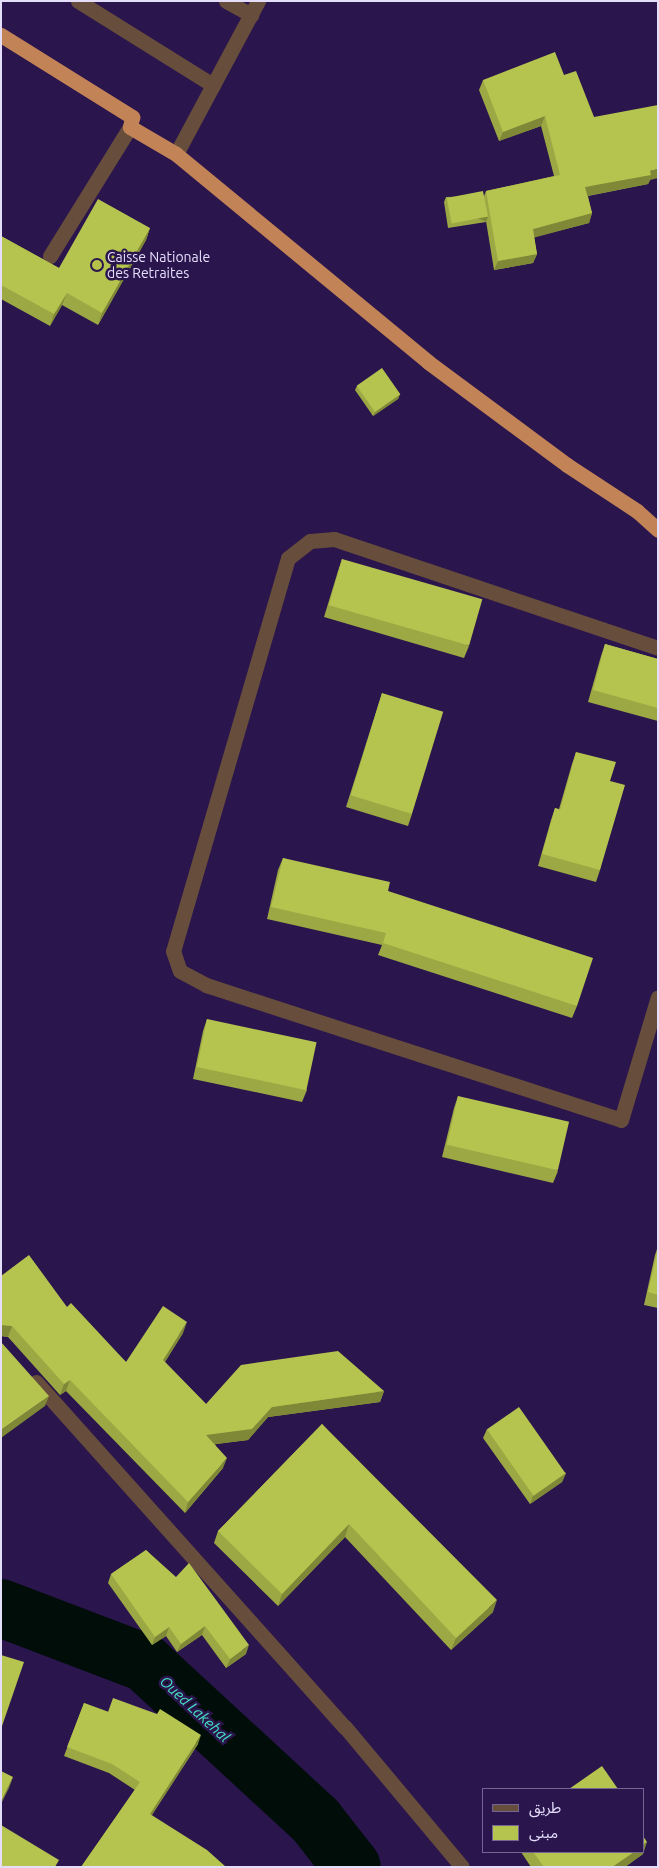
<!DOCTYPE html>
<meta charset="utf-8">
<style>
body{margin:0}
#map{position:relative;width:659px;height:1868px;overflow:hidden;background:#2a154d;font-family:Ubuntu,"Noto Sans Arabic",sans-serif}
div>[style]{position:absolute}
.river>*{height:58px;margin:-29px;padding:0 29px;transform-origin:29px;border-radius:29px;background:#000d09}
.minor>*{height:15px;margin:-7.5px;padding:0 7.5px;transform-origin:7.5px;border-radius:7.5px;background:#674d3b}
.highway>*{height:15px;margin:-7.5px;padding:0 7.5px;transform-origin:7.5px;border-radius:7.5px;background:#c28356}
.wall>*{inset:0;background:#9ca844}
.shaded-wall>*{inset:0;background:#7f8837;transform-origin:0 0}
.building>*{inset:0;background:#b5c34f;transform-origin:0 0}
.dots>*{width:14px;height:14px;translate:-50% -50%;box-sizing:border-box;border:2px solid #2a154d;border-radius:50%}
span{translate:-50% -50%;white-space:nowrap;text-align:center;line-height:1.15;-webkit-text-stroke:5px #2a154d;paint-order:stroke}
.poi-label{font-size:14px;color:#e4defb}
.left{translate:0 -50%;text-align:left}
.water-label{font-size:15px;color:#45e2c1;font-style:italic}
.frame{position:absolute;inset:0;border:2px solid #e4defb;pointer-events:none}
.legend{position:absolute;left:482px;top:1788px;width:162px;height:65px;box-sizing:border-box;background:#2a154d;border:1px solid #746593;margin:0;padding:6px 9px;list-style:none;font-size:15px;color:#e4defb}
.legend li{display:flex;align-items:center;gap:10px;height:25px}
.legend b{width:25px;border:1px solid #746593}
</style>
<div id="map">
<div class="river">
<i style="left:1px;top:1608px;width:154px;rotate:20.9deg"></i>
<i style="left:145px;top:1663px;width:233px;rotate:42.7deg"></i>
<i style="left:316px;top:1821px;width:58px;rotate:52deg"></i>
</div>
<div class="minor">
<i style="left:78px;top:1px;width:159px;rotate:31.9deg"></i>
<i style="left:226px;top:1px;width:29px;rotate:29deg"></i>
<i style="left:176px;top:154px;width:174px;rotate:-61.8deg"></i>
<i style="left:50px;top:256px;width:152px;rotate:-58.2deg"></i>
<i style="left:658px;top:648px;width:342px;rotate:-161.4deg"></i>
<i style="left:334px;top:539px;width:24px;rotate:175deg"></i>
<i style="left:310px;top:541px;width:28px;rotate:142deg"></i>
<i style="left:288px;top:558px;width:409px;rotate:106.3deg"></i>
<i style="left:173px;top:951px;width:21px;rotate:71deg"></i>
<i style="left:180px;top:971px;width:30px;rotate:28deg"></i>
<i style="left:206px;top:985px;width:436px;rotate:18deg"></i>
<i style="left:621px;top:1120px;width:128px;rotate:-73.3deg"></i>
<i style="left:36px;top:1382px;width:463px;rotate:48.2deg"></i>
<i style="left:345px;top:1727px;width:182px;rotate:50.1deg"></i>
</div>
<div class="highway">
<i style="left:1px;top:35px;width:155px;rotate:32deg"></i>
<i style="left:132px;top:117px;width:10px;rotate:101deg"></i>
<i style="left:130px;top:127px;width:53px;rotate:30.4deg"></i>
<i style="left:176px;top:154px;width:327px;rotate:39.5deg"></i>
<i style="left:428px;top:362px;width:173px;rotate:36.5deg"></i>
<i style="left:567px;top:465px;width:84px;rotate:33.3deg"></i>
<i style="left:637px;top:511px;width:28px;rotate:42deg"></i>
</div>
<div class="wall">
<i style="clip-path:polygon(564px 75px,594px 117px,650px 180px,648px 184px,588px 196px,592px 213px,589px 223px,534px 237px,537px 254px,533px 263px,494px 270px,486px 221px,486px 222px,448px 228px,444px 202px,446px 197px,484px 196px,486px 191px,554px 176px,541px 126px,499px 141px,479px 90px,483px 80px)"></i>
<i style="clip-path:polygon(150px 228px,146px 240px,98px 325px,62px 305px,50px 326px,1px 299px,1px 236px,59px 268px)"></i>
<i style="clip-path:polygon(357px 386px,400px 394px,398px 399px,373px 416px,355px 390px)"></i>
<i style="clip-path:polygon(342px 559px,469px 646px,464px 658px,324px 617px,338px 571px)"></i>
<i style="clip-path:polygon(605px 644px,658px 659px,658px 721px,588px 702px,601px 656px)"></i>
<i style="clip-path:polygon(382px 693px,412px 814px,408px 826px,346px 807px)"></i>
<i style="clip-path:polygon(576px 752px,610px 781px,600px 870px,596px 882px,538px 866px,551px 820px,555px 808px,559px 809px,572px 764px)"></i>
<i style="clip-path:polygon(283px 858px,388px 891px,577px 1006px,572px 1018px,378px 955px,382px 945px,267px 919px,278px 870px)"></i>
<i style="clip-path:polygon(207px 1019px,307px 1090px,302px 1102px,193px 1079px,203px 1031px)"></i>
<i style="clip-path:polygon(458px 1096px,558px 1171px,553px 1183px,442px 1157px,454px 1108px)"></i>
<i style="clip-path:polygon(658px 1246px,658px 1308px,644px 1305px,655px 1255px)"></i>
<i style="clip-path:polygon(1px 1276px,67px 1307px,126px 1362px,183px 1333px,165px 1362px,206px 1404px,384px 1391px,380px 1402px,268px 1417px,248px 1440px,215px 1444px,223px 1468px,185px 1513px,66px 1391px,60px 1395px,8px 1337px,1px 1336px)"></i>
<i style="clip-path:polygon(322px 1424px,493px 1612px,451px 1650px,345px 1537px,278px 1606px,214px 1543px,218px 1531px)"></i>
<i style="clip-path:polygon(487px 1429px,566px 1473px,562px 1482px,530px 1504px,483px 1438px)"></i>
<i style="clip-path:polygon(146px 1550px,246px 1654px,226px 1668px,202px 1635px,177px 1652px,166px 1636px,152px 1645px,108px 1583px,111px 1574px)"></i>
<i style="clip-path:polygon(84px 1703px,198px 1744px,152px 1815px,81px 1867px,135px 1790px,109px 1773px,64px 1756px)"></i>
<i style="clip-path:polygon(521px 1852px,643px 1852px,643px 1854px,625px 1867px,531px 1867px)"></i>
</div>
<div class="shaded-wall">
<i style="clip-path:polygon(545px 116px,541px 126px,499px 141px,503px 132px)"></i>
<i style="clip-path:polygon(658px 169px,658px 178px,650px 180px,648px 184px,582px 197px,585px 187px)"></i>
<i style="clip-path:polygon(592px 213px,589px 223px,529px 239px,533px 229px)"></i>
<i style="left:488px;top:217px;width:5px;height:38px;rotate:112deg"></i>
<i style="clip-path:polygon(150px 228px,146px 240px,98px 325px,102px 313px)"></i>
<i style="clip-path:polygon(537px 254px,533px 263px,494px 270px,498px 261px)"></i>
<i style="clip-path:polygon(67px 293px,62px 305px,50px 326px,54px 314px)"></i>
<i style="clip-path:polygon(400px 394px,398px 399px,373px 416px,375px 412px)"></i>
<i style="clip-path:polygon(187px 1322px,183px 1333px,159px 1371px,163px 1360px)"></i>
<i style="clip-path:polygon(1px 1325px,12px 1326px,8px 1337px,1px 1336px)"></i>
<i style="clip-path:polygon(70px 1380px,66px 1391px,60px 1395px,64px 1384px)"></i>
<i style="clip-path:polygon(384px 1391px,380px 1402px,268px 1417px,248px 1440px,202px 1446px,206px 1435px,272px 1407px)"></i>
<i style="clip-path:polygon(49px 1396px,45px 1406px,1px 1438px,1px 1430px)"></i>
<i style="clip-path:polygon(227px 1458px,223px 1468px,185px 1513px,188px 1502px)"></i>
<i style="clip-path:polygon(566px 1473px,562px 1482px,530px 1504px,533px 1496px)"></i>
<i style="clip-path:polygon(349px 1524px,345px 1537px,278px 1606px,282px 1594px)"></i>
<i style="clip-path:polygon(497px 1600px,493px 1612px,451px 1650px,456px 1638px)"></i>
<i style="clip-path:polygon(205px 1626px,202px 1635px,177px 1652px,181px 1644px)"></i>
<i style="clip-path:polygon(169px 1627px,166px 1636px,152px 1645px,155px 1637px)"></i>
<i style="clip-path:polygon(249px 1645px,246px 1654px,226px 1668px,230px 1659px)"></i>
<i style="clip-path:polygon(201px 1735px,198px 1744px,147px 1822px,150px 1814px)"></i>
<i style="clip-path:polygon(13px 1777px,9px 1788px,1px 1804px,1px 1802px)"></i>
<i style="clip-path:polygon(647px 1842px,643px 1854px,625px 1867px,612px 1867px,634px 1852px,643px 1852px,643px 1845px)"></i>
</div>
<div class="building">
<i style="clip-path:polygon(555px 52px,564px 75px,576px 71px,594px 117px,658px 105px,658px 169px,650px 171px,651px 175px,585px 187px,592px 213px,533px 229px,537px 254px,498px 261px,486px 191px,560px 175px,545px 116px,503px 132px,483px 80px)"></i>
<i style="left:483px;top:191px;width:26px;height:37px;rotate:79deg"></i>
<i style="clip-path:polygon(98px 199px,150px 228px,102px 313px,67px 293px,54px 314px,1px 285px,1px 236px,59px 268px)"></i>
<i style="left:382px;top:368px;width:32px;height:31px;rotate:55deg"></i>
<i style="left:342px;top:559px;width:146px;height:48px;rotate:16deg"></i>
<i style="clip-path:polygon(605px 644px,658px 659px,658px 708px,593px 690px)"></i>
<i style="left:382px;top:693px;width:64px;height:107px;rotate:17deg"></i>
<i style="clip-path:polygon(576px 752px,616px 762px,610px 781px,625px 785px,600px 870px,542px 854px,555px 808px,560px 810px)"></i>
<i style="clip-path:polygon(283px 858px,390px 882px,388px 891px,593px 958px,577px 1006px,383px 943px,386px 933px,271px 907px)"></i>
<i style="left:207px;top:1019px;width:112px;height:49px;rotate:12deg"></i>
<i style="left:458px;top:1096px;width:114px;height:50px;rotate:13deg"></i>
<i style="clip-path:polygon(658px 1248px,658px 1295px,648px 1292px)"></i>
<i style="clip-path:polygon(29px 1255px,67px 1307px,71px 1303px,126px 1362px,163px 1306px,187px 1322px,163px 1360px,206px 1404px,241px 1365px,338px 1351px,384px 1391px,272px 1407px,252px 1429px,206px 1435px,227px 1458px,188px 1502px,70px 1380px,64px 1384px,12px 1326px,1px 1325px,1px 1276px)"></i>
<i style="clip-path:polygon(1px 1342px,49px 1396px,1px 1430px)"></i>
<i style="left:519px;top:1407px;width:81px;height:39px;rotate:55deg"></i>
<i style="clip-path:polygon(322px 1424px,497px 1600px,456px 1638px,349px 1524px,282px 1594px,218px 1531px)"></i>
<i style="clip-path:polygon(146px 1550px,176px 1577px,189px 1563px,249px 1645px,230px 1659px,205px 1626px,181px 1644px,169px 1627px,155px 1637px,111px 1574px)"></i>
<i style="clip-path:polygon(1px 1655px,24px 1662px,1px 1729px)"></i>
<i style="clip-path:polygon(113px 1698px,157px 1714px,160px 1709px,201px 1735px,150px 1814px,207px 1850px,226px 1867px,81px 1867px,140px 1782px,112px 1764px,67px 1747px,84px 1703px,108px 1712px)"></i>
<i style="clip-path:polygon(602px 1766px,618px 1789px,569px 1789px)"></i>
<i style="clip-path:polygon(1px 1771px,13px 1777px,1px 1802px)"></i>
<i style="clip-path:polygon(1px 1825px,59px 1860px,55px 1867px,1px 1867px)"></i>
<i style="clip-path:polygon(643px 1836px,647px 1842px,643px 1845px)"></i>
<i style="clip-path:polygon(533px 1852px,634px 1852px,612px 1867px,544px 1867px)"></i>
</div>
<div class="dots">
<i style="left:97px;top:265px;background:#b4c24a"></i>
</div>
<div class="poi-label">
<span class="left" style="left:107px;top:265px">Caisse Nationale<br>des Retraites</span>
</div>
<div class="water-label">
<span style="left:195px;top:1709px;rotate:43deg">Oued Lakehal</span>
</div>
<div class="frame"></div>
<ul class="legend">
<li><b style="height:6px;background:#674d3b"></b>طريق</li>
<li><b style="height:14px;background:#b5c34f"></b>مبنى</li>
</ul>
</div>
